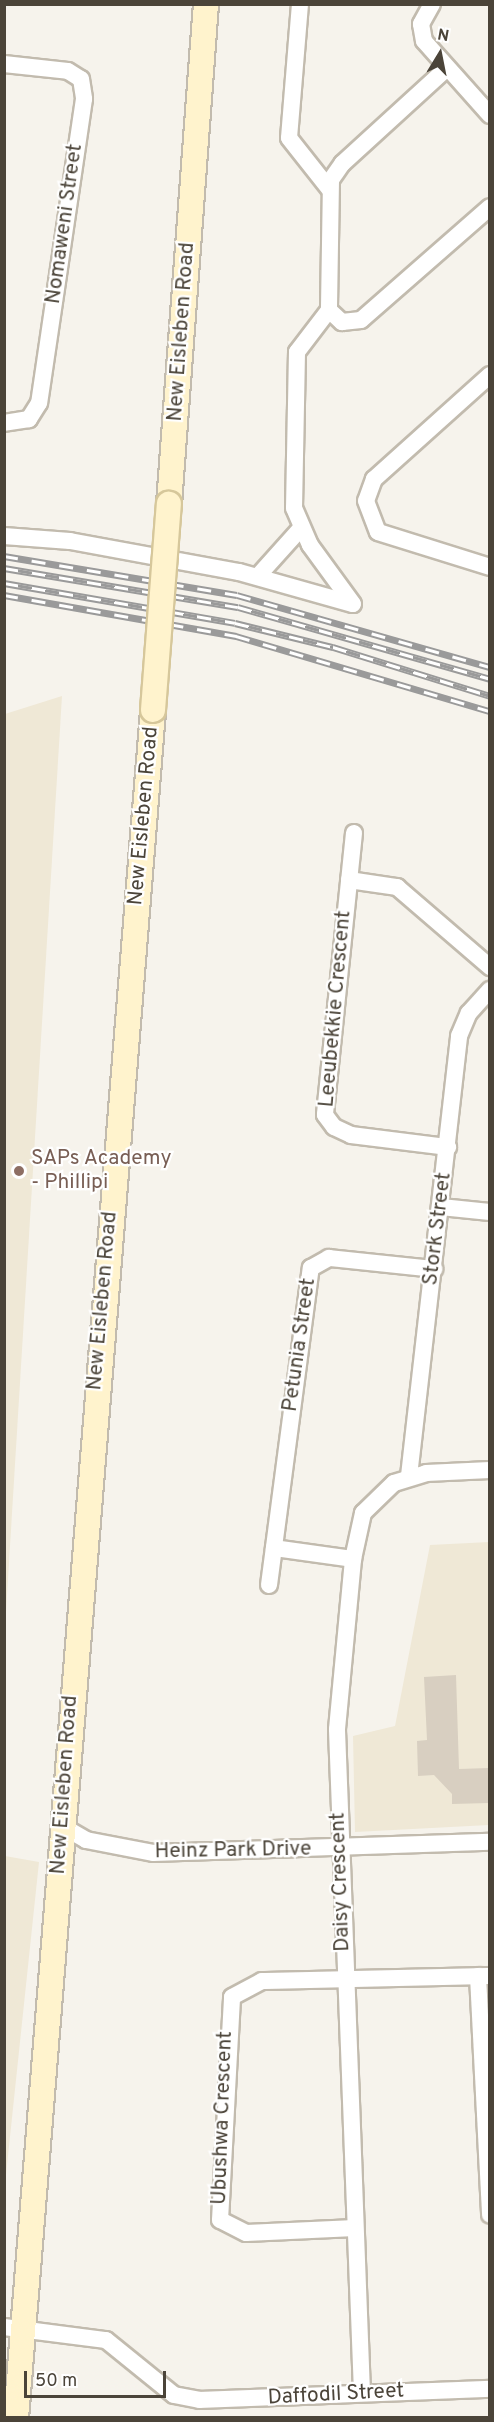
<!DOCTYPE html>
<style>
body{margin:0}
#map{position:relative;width:494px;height:2422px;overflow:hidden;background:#f6f3ec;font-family:Overpass,sans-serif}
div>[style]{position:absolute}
.education>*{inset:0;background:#efe8d6}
.building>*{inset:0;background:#d8cfc1}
.roads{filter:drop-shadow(2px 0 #c2bbae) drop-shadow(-2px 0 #c2bbae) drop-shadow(0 2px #c2bbae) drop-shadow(0 -2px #c2bbae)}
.street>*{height:16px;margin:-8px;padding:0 8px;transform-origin:8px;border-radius:8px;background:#fff}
.secondary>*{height:24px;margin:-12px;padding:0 12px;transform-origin:12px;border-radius:12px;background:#fff3cd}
.rail>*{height:7px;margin-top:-3.5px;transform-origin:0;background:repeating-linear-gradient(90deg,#fff 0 14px,#9a9a9a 0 28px);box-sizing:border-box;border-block:2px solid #9a9a9a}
.bridges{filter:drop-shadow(2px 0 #d6c79b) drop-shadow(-2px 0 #d6c79b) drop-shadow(0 2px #d6c79b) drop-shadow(0 -2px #d6c79b)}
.secondary-bridge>*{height:24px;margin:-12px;padding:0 12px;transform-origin:12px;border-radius:12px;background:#fff3cd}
.dots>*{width:16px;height:16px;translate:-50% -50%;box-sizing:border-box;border:3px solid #fff;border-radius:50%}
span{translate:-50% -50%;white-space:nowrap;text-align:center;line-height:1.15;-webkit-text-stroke:4.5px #fff;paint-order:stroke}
.street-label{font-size:21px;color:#4b4439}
.education-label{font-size:21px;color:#785e54}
.left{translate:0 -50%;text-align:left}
.frame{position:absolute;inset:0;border:6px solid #4b4439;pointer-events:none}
.north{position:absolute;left:410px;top:24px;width:60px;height:60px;-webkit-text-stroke:4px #fff;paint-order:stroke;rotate:10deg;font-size:16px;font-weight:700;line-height:24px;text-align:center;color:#4b4439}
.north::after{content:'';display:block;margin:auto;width:21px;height:27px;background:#4b4439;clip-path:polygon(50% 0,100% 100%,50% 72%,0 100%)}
.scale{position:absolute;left:24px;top:2371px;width:142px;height:27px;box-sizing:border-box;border:3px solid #4b4439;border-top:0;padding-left:8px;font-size:18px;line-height:21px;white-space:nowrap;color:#4b4439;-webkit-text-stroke:4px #fff;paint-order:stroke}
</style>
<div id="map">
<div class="education">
<i style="clip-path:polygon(62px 696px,5px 1628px,5px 714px)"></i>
<i style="clip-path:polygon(489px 1542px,489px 1825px,355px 1832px,353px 1736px,395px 1726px,430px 1545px)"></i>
<i style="clip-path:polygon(5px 1856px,39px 1862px,5px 2184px,4px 1856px)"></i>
</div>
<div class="building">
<i style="clip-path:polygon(456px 1675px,459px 1769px,489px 1768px,489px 1803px,452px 1804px,452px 1794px,434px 1775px,418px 1776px,417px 1741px,427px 1740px,424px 1677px)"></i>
</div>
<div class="roads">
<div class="street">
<i style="left:300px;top:4px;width:134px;rotate:94.7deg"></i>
<i style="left:289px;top:138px;width:66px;rotate:51.7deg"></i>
<i style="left:432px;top:4px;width:23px;rotate:119deg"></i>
<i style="left:421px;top:24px;width:17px;rotate:80deg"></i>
<i style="left:424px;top:41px;width:99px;rotate:48.3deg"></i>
<i style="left:4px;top:64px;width:64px;rotate:6.2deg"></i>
<i style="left:68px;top:71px;width:15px;rotate:32deg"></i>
<i style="left:81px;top:79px;width:20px;rotate:81deg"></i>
<i style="left:84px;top:99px;width:307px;rotate:98.4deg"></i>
<i style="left:39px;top:403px;width:19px;rotate:122deg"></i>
<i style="left:29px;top:419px;width:25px;rotate:171deg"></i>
<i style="left:447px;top:68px;width:142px;rotate:137.6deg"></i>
<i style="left:342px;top:164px;width:19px;rotate:125deg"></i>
<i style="left:331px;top:180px;width:130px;rotate:90.9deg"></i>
<i style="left:329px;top:310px;width:18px;rotate:43deg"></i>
<i style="left:342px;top:322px;width:19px;rotate:-6deg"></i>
<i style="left:361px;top:320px;width:171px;rotate:-41.2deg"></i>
<i style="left:329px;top:310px;width:53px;rotate:127.3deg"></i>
<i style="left:297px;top:352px;width:156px;rotate:91.1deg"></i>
<i style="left:294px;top:508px;width:40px;rotate:66.6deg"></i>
<i style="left:310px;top:545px;width:73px;rotate:53.9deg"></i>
<i style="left:490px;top:375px;width:156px;rotate:138.1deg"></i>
<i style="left:374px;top:479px;width:23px;rotate:110deg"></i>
<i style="left:366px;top:501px;width:33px;rotate:69deg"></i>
<i style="left:378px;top:532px;width:117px;rotate:17.4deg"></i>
<i style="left:4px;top:536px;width:66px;rotate:4.3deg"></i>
<i style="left:70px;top:541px;width:172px;rotate:10.4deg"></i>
<i style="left:239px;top:572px;width:118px;rotate:15.7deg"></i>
<i style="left:258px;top:576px;width:64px;rotate:-48.1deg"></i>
<i style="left:354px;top:833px;width:283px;rotate:95.9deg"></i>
<i style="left:325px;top:1115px;width:15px;rotate:53deg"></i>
<i style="left:334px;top:1127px;width:19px;rotate:25deg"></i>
<i style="left:351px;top:1135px;width:98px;rotate:7.1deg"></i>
<i style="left:349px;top:880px;width:49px;rotate:8.3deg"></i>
<i style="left:397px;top:887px;width:123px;rotate:40.7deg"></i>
<i style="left:441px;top:1207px;width:49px;rotate:5.8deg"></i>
<i style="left:409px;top:1476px;width:443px;rotate:-83.5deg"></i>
<i style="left:459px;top:1036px;width:25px;rotate:-67deg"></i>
<i style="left:469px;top:1013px;width:31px;rotate:-48deg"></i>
<i style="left:274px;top:1548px;width:80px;rotate:7.9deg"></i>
<i style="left:269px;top:1585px;width:320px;rotate:-82.5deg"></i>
<i style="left:311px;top:1268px;width:21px;rotate:-29deg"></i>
<i style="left:329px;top:1258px;width:106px;rotate:6deg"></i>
<i style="left:62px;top:1826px;width:28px;rotate:30deg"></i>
<i style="left:86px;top:1840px;width:68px;rotate:11deg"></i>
<i style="left:153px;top:1853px;width:337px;rotate:-1.9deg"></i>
<i style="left:478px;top:1976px;width:239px;rotate:87.1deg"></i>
<i style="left:355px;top:2228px;width:109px;rotate:177.4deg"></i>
<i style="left:246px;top:2233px;width:29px;rotate:-153deg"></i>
<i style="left:220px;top:2220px;width:223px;rotate:-86.9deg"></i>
<i style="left:232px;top:1997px;width:34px;rotate:-28deg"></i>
<i style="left:262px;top:1981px;width:228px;rotate:-1.3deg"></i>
<i style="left:4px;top:2327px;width:103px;rotate:7.3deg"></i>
<i style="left:106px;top:2340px;width:87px;rotate:39deg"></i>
<i style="left:174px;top:2395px;width:26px;rotate:11deg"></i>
<i style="left:200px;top:2400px;width:290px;rotate:-2.2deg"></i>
<i style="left:362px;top:2393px;width:664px;rotate:-92.16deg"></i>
<i style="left:337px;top:1729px;width:171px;rotate:-84.6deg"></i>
<i style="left:353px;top:1559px;width:47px;rotate:-77.7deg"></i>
<i style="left:363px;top:1513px;width:43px;rotate:-44.1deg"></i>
<i style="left:394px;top:1483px;width:34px;rotate:-17deg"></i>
<i style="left:426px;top:1473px;width:64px;rotate:-2.7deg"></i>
</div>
<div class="secondary">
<i style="left:169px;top:504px;width:501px;rotate:-85.77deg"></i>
<i style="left:16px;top:2418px;width:1713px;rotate:-85.41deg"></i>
</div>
</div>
<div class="rail">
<i style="left:4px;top:556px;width:236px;rotate:9.5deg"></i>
<i style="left:237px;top:595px;width:263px;rotate:15.9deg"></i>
<i style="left:4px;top:568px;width:237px;rotate:9.5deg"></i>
<i style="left:238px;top:607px;width:262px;rotate:15.9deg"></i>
<i style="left:4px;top:583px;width:234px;rotate:9.8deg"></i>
<i style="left:235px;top:623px;width:101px;rotate:13.8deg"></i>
<i style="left:333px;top:647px;width:164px;rotate:17.3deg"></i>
<i style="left:4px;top:595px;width:236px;rotate:10deg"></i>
<i style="left:236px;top:636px;width:265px;rotate:16.5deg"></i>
</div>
<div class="bridges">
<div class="secondary-bridge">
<i style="left:153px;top:710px;width:207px;rotate:-85.6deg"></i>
</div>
</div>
<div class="dots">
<i style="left:19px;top:1171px;background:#8d6e63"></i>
</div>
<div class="street-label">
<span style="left:65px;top:224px;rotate:-82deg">Nomaweni Street</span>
<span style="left:182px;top:332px;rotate:-86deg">New Eisleben Road</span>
<span style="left:144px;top:816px;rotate:-85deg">New Eisleben Road</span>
<span style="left:336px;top:1009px;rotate:-85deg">Leeubekkie Crescent</span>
<span style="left:438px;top:1229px;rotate:-83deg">Stork Street</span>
<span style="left:103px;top:1301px;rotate:-85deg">New Eisleben Road</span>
<span style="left:300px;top:1345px;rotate:-82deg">Petunia Street</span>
<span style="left:65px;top:1785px;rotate:-86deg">New Eisleben Road</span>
<span style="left:233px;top:1851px;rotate:-1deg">Heinz Park Drive</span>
<span style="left:341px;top:1882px;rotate:-92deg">Daisy Crescent</span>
<span style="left:223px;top:2118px;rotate:-88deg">Ubushwa Crescent</span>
<span style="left:336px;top:2395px;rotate:-3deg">Daffodil Street</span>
</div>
<div class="education-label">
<span class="left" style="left:31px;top:1171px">SAPs Academy<br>- Phillipi</span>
</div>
<div class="frame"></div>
<div class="north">N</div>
<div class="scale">50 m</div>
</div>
